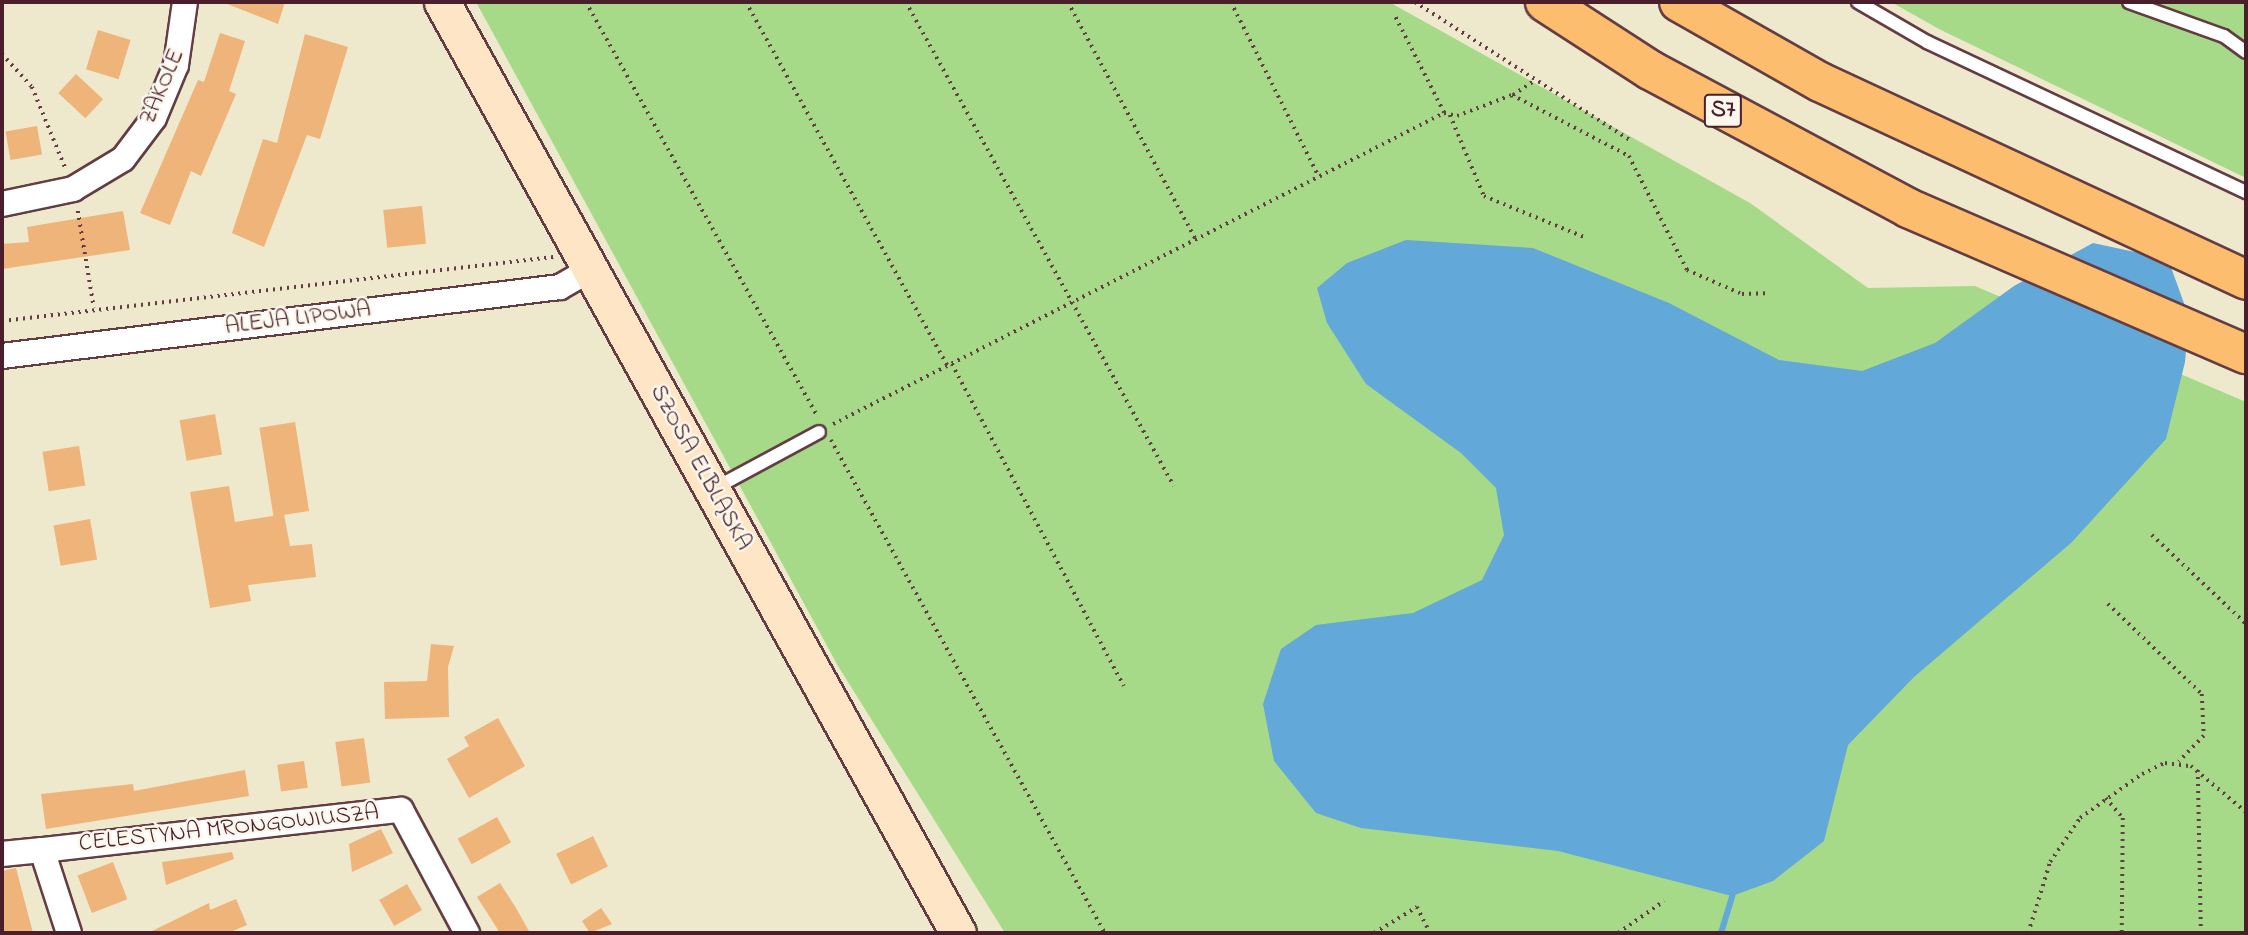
<!DOCTYPE html>
<meta charset="utf-8">
<style>
body{margin:0}
#map{position:relative;width:2248px;height:935px;overflow:hidden;background:#eee8cd;font-family:"Indie Flower",sans-serif}
div>[style]{position:absolute}
.green>*{inset:0;background:#a6d988}
.water>*{inset:0;background:#62a8d8}
.stream>*{height:6px;margin:-3px;padding:0 3px;transform-origin:3px;border-radius:3px;background:#62a8d8}
.building>*{inset:0;background:#efb47a;transform-origin:0 0}
.path>*{height:3.5px;margin-top:-1.75px;transform-origin:0;background:repeating-linear-gradient(90deg,#633d43 0 2px,transparent 0 7px)}
.roads{filter:drop-shadow(2px 0 #633d43) drop-shadow(-2px 0 #633d43) drop-shadow(0 2px #633d43) drop-shadow(0 -2px #633d43)}
.lane>*{height:12px;margin:-6px;padding:0 6px;transform-origin:6px;border-radius:6px;background:#fff}
.street>*{height:24px;margin:-12px;padding:0 12px;transform-origin:12px;border-radius:12px;background:#fff}
.secondary>*{height:35px;margin:-17.5px;padding:0 17.5px;transform-origin:17.5px;border-radius:17.5px;background:#fee5c5}
.highway>*{height:38px;margin:-19px;padding:0 19px;transform-origin:19px;border-radius:19px;background:#fcbd6e}
span{translate:-50% -50%;white-space:nowrap;text-align:center;line-height:1.15;-webkit-text-stroke:5px #fbf7ec;paint-order:stroke}
.shield-label span{padding:2px 5px;background:#fbf7ec;border:2px solid;border-radius:5px;-webkit-text-stroke-width:0}
.shield-label{font-size:23px;color:#4a1f2b;font-weight:700}
.street-label{font-size:24px;color:#4a1f2b}
.frame{position:absolute;inset:0;border:4px solid #4a1f2b;pointer-events:none}
</style>
<div id="map">
<div class="green">
<i style="clip-path:polygon(476px 2px,1389px 2px,1750px 203px,1868px 288px,1975px 286px,2246px 402px,2246px 933px,1005px 933px,838px 666px)"></i>
<i style="clip-path:polygon(1891px 2px,2246px 2px,2246px 178px,1939px 29px)"></i>
</div>
<div class="water">
<i style="clip-path:polygon(1406px 240px,1533px 248px,1669px 303px,1779px 360px,1862px 371px,1935px 343px,2014px 286px,2093px 243px,2168px 259px,2189px 317px,2185px 362px,2166px 439px,2071px 543px,1914px 677px,1848px 745px,1824px 841px,1773px 881px,1732px 896px,1558px 851px,1361px 828px,1316px 813px,1274px 761px,1263px 704px,1281px 649px,1316px 625px,1413px 613px,1482px 580px,1504px 535px,1496px 488px,1461px 453px,1366px 384px,1327px 323px,1317px 288px,1347px 263px)"></i>
</div>
<div class="stream">
<i style="left:1721px;top:933px;width:39px;rotate:-73deg"></i>
</div>
<div class="building">
<i style="clip-path:polygon(222px 2px,285px 2px,278px 24px)"></i>
<i style="left:98px;top:30px;width:34px;height:41px;rotate:17deg"></i>
<i style="clip-path:polygon(220px 33px,245px 41px,229px 91px,236px 94px,201px 176px,191px 171px,170px 225px,140px 213px,198px 80px,204px 82px)"></i>
<i style="clip-path:polygon(305px 34px,348px 47px,320px 139px,307px 135px,264px 247px,232px 233px,263px 139px,277px 143px)"></i>
<i style="left:76px;top:74px;width:37px;height:26px;rotate:43deg"></i>
<i style="left:37px;top:126px;width:29px;height:32px;rotate:80deg"></i>
<i style="left:422px;top:206px;width:38px;height:39px;rotate:84deg"></i>
<i style="clip-path:polygon(123px 211px,130px 250px,2px 269px,2px 244px,29px 242px,27px 227px)"></i>
<i style="left:215px;top:414px;width:41px;height:36px;rotate:80deg"></i>
<i style="left:295px;top:422px;width:90px;height:36px;rotate:81deg"></i>
<i style="left:79px;top:446px;width:40px;height:37px;rotate:81deg"></i>
<i style="clip-path:polygon(229px 486px,235px 522px,284px 514px,290px 546px,312px 544px,316px 577px,248px 585px,251px 601px,210px 608px,190px 492px)"></i>
<i style="left:90px;top:519px;width:41px;height:37px;rotate:80deg"></i>
<i style="clip-path:polygon(431px 644px,454px 646px,448px 667px,449px 717px,385px 719px,384px 682px,427px 681px)"></i>
<i style="clip-path:polygon(498px 718px,525px 766px,469px 798px,447px 759px,469px 746px,464px 737px)"></i>
<i style="left:364px;top:738px;width:45px;height:29px;rotate:82deg"></i>
<i style="left:304px;top:761px;width:27px;height:27px;rotate:82deg"></i>
<i style="clip-path:polygon(245px 770px,249px 796px,46px 829px,41px 794px,133px 784px,134px 791px)"></i>
<i style="left:497px;top:817px;width:29px;height:45px;rotate:61deg"></i>
<i style="clip-path:polygon(381px 829px,393px 853px,352px 872px,349px 844px)"></i>
<i style="left:593px;top:836px;width:34px;height:41px;rotate:64deg"></i>
<i style="clip-path:polygon(232px 852px,234px 859px,166px 885px,162px 862px)"></i>
<i style="left:113px;top:862px;width:40px;height:38px;rotate:69deg"></i>
<i style="clip-path:polygon(16px 868px,33px 933px,2px 933px,2px 871px)"></i>
<i style="clip-path:polygon(500px 883px,516px 908px,530px 933px,500px 933px,477px 897px)"></i>
<i style="left:407px;top:884px;width:30px;height:32px;rotate:60deg"></i>
<i style="clip-path:polygon(236px 899px,247px 925px,228px 933px,148px 933px,209px 903px,210px 910px)"></i>
<i style="clip-path:polygon(601px 908px,612px 924px,590px 933px,582px 921px)"></i>
</div>
<div class="path">
<i style="left:586px;top:2px;width:473px;rotate:60.8deg"></i>
<i style="left:746px;top:2px;width:416px;rotate:61deg"></i>
<i style="left:906px;top:2px;width:553px;rotate:61.03deg"></i>
<i style="left:1068px;top:2px;width:270px;rotate:61.7deg"></i>
<i style="left:1231px;top:2px;width:196px;rotate:63.3deg"></i>
<i style="left:1415px;top:2px;width:255px;rotate:32.7deg"></i>
<i style="left:2px;top:54px;width:45px;rotate:47.7deg"></i>
<i style="left:32px;top:87px;width:87px;rotate:67.6deg"></i>
<i style="left:1513px;top:95px;width:25px;rotate:-34deg"></i>
<i style="left:1444px;top:113px;width:13px;rotate:13deg"></i>
<i style="left:1457px;top:116px;width:59px;rotate:-20.9deg"></i>
<i style="left:1512px;top:95px;width:132px;rotate:27.5deg"></i>
<i style="left:1629px;top:156px;width:128px;rotate:63deg"></i>
<i style="left:1687px;top:270px;width:60px;rotate:23.6deg"></i>
<i style="left:1742px;top:294px;width:24px;rotate:-2deg"></i>
<i style="left:1450px;top:115px;width:88px;rotate:67.2deg"></i>
<i style="left:1484px;top:196px;width:108px;rotate:22.3deg"></i>
<i style="left:78px;top:211px;width:98px;rotate:80.6deg"></i>
<i style="left:2px;top:321px;width:555px;rotate:-6.63deg"></i>
<i style="left:952px;top:364px;width:365px;rotate:61.9deg"></i>
<i style="left:833px;top:424px;width:686px;rotate:-26.98deg"></i>
<i style="left:1444px;top:113px;width:110px;rotate:-117deg"></i>
<i style="left:831px;top:440px;width:564px;rotate:60.94deg"></i>
<i style="left:2152px;top:535px;width:129px;rotate:43.4deg"></i>
<i style="left:2108px;top:604px;width:130px;rotate:43.8deg"></i>
<i style="left:2202px;top:694px;width:42px;rotate:87.3deg"></i>
<i style="left:2204px;top:736px;width:36px;rotate:134deg"></i>
<i style="left:2198px;top:770px;width:163px;rotate:88.9deg"></i>
<i style="left:2106px;top:798px;width:26px;rotate:50deg"></i>
<i style="left:2123px;top:818px;width:115px;rotate:90.5deg"></i>
<i style="left:1374px;top:933px;width:50px;rotate:-31.2deg"></i>
<i style="left:1417px;top:907px;width:29px;rotate:63deg"></i>
<i style="left:1618px;top:933px;width:56px;rotate:-34.8deg"></i>
<i style="left:2028px;top:933px;width:74px;rotate:-72.8deg"></i>
<i style="left:2050px;top:862px;width:53px;rotate:-55.7deg"></i>
<i style="left:2080px;top:818px;width:76px;rotate:-35.4deg"></i>
<i style="left:2142px;top:774px;width:25px;rotate:-26deg"></i>
<i style="left:2165px;top:763px;width:26px;rotate:7deg"></i>
<i style="left:2191px;top:766px;width:72px;rotate:39.9deg"></i>
</div>
<div class="roads">
<div class="lane">
<i style="left:1858px;top:2px;width:80px;rotate:30.1deg"></i>
<i style="left:1927px;top:42px;width:353px;rotate:25.2deg"></i>
<i style="left:2129px;top:2px;width:101px;rotate:19.7deg"></i>
<i style="left:2224px;top:36px;width:27px;rotate:36deg"></i>
<i style="left:715px;top:488px;width:118px;rotate:-28.3deg"></i>
</div>
<div class="street">
<i style="left:2px;top:204px;width:73px;rotate:-11.9deg"></i>
<i style="left:73px;top:189px;width:58px;rotate:-31deg"></i>
<i style="left:123px;top:159px;width:51px;rotate:-52.9deg"></i>
<i style="left:154px;top:118px;width:57px;rotate:-67.5deg"></i>
<i style="left:176px;top:65px;width:64px;rotate:-81.9deg"></i>
<i style="left:2px;top:356px;width:562px;rotate:-7.05deg"></i>
<i style="left:560px;top:287px;width:34px;rotate:-30deg"></i>
<i style="left:2px;top:854px;width:40px;rotate:-5.7deg"></i>
<i style="left:69px;top:933px;width:87px;rotate:-108deg"></i>
<i style="left:42px;top:850px;width:361px;rotate:-6.4deg"></i>
<i style="left:401px;top:810px;width:140px;rotate:61.8deg"></i>
</div>
<div class="secondary">
<i style="left:442px;top:2px;width:1064px;rotate:61deg"></i>
</div>
<div class="highway">
<i style="left:1545px;top:2px;width:125px;rotate:32.9deg"></i>
<i style="left:1650px;top:70px;width:293px;rotate:28.1deg"></i>
<i style="left:1908px;top:208px;width:368px;rotate:23.4deg"></i>
<i style="left:1679px;top:2px;width:162px;rotate:29.6deg"></i>
<i style="left:1820px;top:82px;width:470px;rotate:24.9deg"></i>
</div>
</div>
<div class="shield-label">
<span style="left:1723px;top:111px">S7</span>
</div>
<div class="street-label">
<span style="left:163px;top:87px;rotate:-67deg">ZAKOLE</span>
<span style="left:298px;top:319px;rotate:-7deg">ALEJA LIPOWA</span>
<span style="left:700px;top:468px;rotate:61deg">SZOSA ELBLĄSKA</span>
<span style="left:229px;top:829px;rotate:-6deg">CELESTYNA MRONGOWIUSZA</span>
</div>
<div class="frame"></div>
</div>
